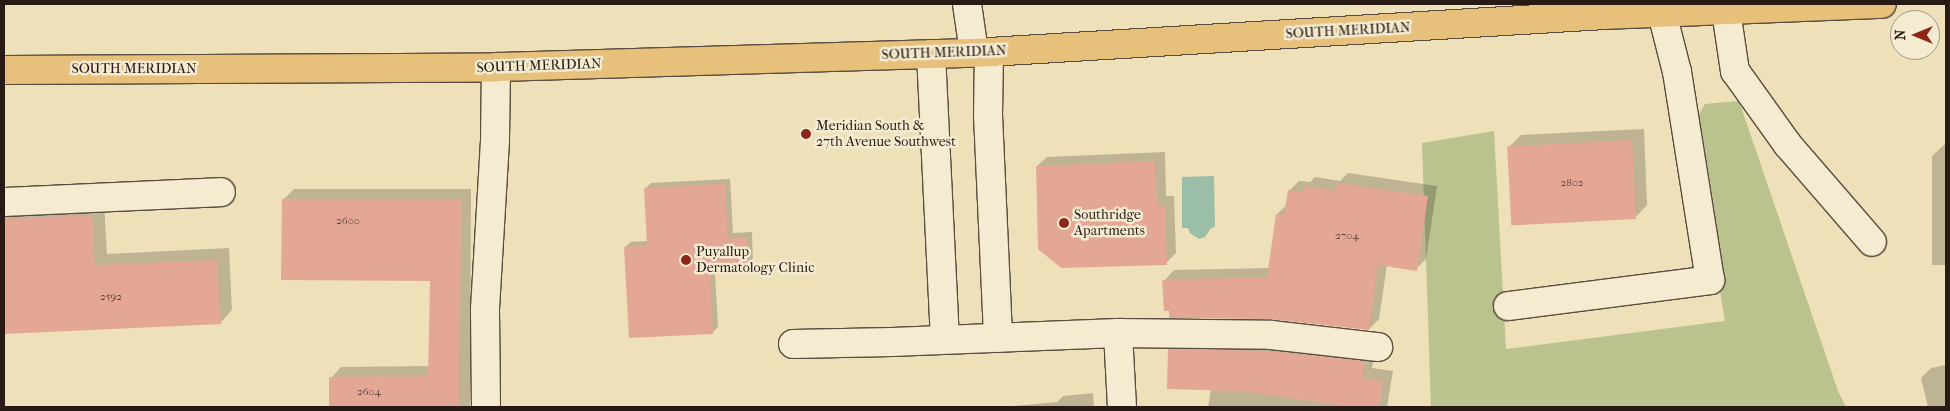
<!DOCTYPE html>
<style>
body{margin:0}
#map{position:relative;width:1950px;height:411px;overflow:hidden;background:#eee0b8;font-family:"IM FELL French Canon",serif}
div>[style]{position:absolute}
.green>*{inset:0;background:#bac28e}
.water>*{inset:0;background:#9bbea8}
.shadow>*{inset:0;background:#0003}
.building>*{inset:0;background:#e5a795;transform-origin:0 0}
.roads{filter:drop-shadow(1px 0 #5a4c3e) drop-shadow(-1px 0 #5a4c3e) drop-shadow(0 1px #5a4c3e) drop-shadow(0 -1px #5a4c3e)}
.minor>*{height:28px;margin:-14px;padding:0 14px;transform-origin:14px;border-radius:14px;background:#f4ebd1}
.major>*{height:28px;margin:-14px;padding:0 14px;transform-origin:14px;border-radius:14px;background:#e7c07c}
.dots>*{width:14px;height:14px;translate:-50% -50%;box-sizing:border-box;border:2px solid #f4ebd1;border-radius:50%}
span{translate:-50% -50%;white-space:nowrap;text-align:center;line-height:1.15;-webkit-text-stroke:5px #f4ebd1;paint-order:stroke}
.number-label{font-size:11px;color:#573d35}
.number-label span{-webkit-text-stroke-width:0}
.street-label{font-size:14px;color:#281a15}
.poi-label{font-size:14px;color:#281a15}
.left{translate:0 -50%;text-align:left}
.frame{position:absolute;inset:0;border:5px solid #281a15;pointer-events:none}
.north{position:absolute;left:1890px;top:10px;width:50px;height:50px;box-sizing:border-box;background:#f4ebd1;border:1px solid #a29786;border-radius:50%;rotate:270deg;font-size:14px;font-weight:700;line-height:20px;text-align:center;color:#281a15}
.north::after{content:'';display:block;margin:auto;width:18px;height:22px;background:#8f2418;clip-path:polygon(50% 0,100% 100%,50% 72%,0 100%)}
</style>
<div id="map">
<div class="green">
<i style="clip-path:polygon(1739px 101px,1838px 391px,1846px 407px,1431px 407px,1422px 143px,1494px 131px,1506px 349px,1725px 321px,1692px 126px,1705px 104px)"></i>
</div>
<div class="water">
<i style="clip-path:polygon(1214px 176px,1215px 227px,1211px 228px,1205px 237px,1199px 239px,1190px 233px,1188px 228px,1182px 228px,1182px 177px)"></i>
</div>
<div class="shadow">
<i style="clip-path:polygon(1644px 129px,1647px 205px,1635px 218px,1509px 147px,1521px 135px)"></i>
<i style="clip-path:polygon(1945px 144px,1946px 265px,1932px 265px,1932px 156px)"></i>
<i style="clip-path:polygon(1165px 152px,1166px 196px,1174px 196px,1176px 253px,1166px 263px,1037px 166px,1047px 157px)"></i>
<i style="clip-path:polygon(1348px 173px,1437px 186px,1426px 259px,1416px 269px,1387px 265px,1379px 319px,1369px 329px,1170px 309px,1164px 281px,1174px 270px,1270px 268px,1277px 214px,1287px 205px,1289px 191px,1299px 181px,1310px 182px,1315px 177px,1340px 181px)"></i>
<i style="clip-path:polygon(730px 179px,733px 233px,752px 232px,753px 266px,748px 272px,715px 273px,718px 327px,712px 333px,625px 247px,631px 242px,648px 241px,645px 189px,651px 183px)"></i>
<i style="clip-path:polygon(294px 189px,471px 189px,470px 407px,331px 407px,331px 378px,341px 367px,429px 366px,431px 279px,283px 200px)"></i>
<i style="clip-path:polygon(104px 203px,107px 254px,229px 248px,232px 310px,220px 323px,4px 332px,4px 208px)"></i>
<i style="clip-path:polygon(1180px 339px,1375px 351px,1372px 368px,1393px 371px,1387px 407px,1208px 407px,1211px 389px,1169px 350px)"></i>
<i style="clip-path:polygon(1946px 365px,1946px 407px,1928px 407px,1921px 378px,1931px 368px)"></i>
<i style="clip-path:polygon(1093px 393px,1094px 407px,1002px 407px,1057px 402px,1063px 396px)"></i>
</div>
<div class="building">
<i style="left:1632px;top:140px;width:79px;height:125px;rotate:87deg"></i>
<i style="clip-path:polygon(1155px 161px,1157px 205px,1165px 205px,1167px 265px,1061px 268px,1038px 249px,1036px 166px)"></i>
<i style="clip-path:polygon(1336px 183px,1428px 196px,1417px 271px,1378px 265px,1369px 330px,1271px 319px,1169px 318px,1169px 311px,1164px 311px,1162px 280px,1267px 277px,1276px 214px,1284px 215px,1288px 190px,1303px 192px,1304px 186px,1335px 191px)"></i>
<i style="clip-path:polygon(725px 184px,728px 238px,747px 237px,748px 273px,710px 275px,713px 334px,629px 338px,624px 247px,647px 245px,644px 188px)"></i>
<i style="clip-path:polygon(282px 199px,461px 199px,459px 407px,329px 407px,329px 377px,428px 376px,430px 281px,281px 280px)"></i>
<i style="clip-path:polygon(92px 215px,95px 265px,217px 260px,221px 324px,4px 334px,4px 219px)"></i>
<i style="clip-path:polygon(1168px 349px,1270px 351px,1365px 361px,1362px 378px,1383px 381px,1379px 407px,1351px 407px,1242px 391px,1167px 389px)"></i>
</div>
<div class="roads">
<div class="minor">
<i style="left:967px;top:4px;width:49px;rotate:81.7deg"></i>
<i style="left:1726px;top:11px;width:61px;rotate:81.5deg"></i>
<i style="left:1735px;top:71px;width:91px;rotate:54.4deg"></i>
<i style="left:1788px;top:145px;width:128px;rotate:49.1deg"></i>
<i style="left:989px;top:52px;width:63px;rotate:90.9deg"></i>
<i style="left:988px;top:115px;width:223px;rotate:87.4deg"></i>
<i style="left:931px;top:54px;width:285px;rotate:87.2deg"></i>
<i style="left:4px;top:202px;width:217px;rotate:-2.6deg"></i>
<i style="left:1508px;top:306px;width:204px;rotate:-7.3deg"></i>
<i style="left:1710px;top:280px;width:211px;rotate:-99deg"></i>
<i style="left:1677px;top:72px;width:61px;rotate:-104.3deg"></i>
<i style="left:1118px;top:333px;width:74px;rotate:86.9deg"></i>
<i style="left:793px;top:344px;width:99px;rotate:-1.2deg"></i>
<i style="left:892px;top:342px;width:226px;rotate:-2.3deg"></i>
<i style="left:1118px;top:333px;width:153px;rotate:0.7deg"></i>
<i style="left:1271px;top:335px;width:108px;rotate:6.4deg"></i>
<i style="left:486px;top:407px;width:98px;rotate:-90.6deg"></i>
<i style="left:485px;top:309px;width:170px;rotate:-86.6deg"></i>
<i style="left:495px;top:139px;width:72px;rotate:-89.2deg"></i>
</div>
<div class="major">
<i style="left:4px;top:70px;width:492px;rotate:-0.3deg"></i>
<i style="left:496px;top:67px;width:493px;rotate:-1.7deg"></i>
<i style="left:989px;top:52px;width:616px;rotate:-3.44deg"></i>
<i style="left:1604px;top:15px;width:278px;rotate:-2.3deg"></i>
</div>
</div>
<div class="dots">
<i style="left:806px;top:134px;background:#8f2418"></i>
<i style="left:1064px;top:223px;background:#8f2418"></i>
<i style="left:686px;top:260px;background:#8f2418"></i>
</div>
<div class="number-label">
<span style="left:1572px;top:183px">2802</span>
<span style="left:348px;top:221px">2600</span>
<span style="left:1347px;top:236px">2704</span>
<span style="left:111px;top:297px">2592</span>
<span style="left:369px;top:392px">2604</span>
</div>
<div class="street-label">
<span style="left:1348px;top:31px;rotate:-3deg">SOUTH MERIDIAN</span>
<span style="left:944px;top:53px;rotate:-2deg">SOUTH MERIDIAN</span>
<span style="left:539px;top:66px;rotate:-2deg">SOUTH MERIDIAN</span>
<span style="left:134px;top:69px">SOUTH MERIDIAN</span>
</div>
<div class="poi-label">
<span class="left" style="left:816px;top:134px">Meridian South &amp;<br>27th Avenue Southwest</span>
<span class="left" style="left:1074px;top:223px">Southridge<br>Apartments</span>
<span class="left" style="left:696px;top:260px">Puyallup<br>Dermatology Clinic</span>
</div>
<div class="frame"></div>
<div class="north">N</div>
</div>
